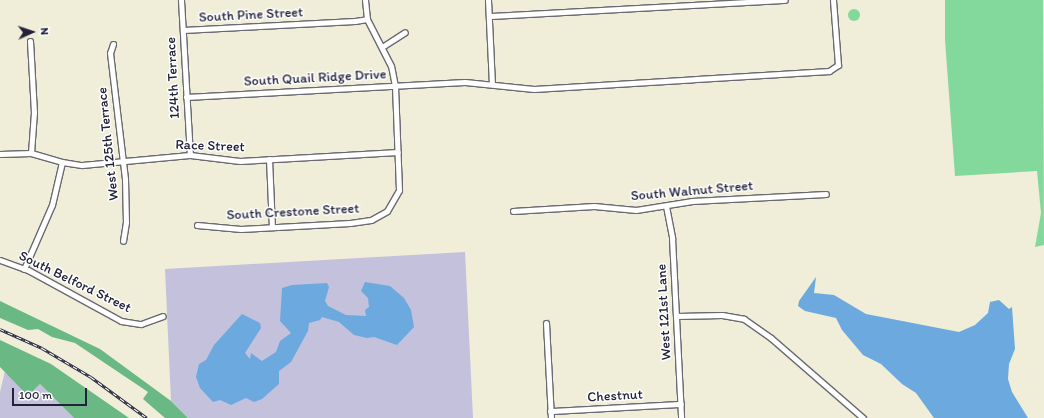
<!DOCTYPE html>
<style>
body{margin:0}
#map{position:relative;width:1044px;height:418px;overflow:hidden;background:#f0edd8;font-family:Itim,sans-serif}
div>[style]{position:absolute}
.industrial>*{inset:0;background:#c3c1dc}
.green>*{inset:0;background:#83d99c}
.round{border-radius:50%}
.forest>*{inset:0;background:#6ab984}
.water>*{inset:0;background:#6ca9de}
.roads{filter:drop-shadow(1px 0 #6a6972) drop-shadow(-1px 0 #6a6972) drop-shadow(0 1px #6a6972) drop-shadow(0 -1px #6a6972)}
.minor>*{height:5px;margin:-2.5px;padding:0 2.5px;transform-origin:2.5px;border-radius:2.5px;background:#fff}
.rail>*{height:3px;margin-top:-1.5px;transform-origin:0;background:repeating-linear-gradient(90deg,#fff 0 4.5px,#22223b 0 9px);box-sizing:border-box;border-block:1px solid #22223b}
span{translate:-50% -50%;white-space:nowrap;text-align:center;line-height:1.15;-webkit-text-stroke:3px #fff;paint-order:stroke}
.street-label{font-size:14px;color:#22223b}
.north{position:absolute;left:12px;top:12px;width:40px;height:40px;-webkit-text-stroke:3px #fff;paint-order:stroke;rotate:87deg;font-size:11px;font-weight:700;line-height:16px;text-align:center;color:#22223b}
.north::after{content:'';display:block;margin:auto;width:14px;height:18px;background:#22223b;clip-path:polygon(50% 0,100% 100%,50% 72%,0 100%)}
.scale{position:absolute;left:12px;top:388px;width:75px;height:18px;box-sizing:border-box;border:2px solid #22223b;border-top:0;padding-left:5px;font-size:12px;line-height:14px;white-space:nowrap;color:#22223b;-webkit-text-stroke:3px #fff;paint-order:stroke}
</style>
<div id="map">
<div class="industrial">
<i style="clip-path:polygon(465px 252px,473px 418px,188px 418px,171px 401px,165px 269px)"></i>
<i style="clip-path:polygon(5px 371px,28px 396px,40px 384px,74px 418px,0 418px,0 392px)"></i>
</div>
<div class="green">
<i style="clip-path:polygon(945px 0,1043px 0,1044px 245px,1035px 247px,1041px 213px,1037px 171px,955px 176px,945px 40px)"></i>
<i class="round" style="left:848px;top:9px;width:12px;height:12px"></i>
</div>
<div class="forest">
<i style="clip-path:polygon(0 301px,100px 349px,171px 401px,188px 418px,165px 418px,143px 399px,148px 392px,75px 343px,52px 337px,38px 329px,28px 330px,0 318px)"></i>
<i style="clip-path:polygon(0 340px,51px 364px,129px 418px,74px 418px,40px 384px,28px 396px,0 367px)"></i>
</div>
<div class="water">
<i style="clip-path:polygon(816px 277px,814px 293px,834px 295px,866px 314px,959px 332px,975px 325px,988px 313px,990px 302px,999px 300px,1009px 309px,1012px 307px,1015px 349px,1009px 364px,1008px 379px,1012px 392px,1028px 418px,934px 418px,916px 393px,902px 384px,881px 364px,863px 355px,842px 330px,836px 318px,805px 311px,798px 306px,799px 301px)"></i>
<i style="clip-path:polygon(365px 282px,390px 286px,404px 298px,411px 310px,414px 327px,397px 345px,374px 337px,367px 338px,354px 335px,339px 322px,322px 317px,320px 320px,309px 323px,308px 331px,291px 362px,279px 371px,279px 384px,262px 399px,254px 402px,246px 398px,231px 405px,220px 400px,213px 402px,200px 388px,196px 377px,199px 364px,206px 360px,214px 345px,242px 314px,260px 323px,261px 328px,245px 353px,250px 359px,251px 353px,262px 361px,276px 352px,280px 341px,291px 333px,280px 321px,282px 288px,292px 285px,327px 283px,329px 287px,325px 301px,328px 306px,346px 315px,366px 316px,365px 310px,369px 307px,368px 298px,361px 291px)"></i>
</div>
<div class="roads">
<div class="minor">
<i style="left:181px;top:0;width:155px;rotate:86.7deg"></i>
<i style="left:488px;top:0;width:84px;rotate:87.3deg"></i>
<i style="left:489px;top:16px;width:296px;rotate:-3.1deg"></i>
<i style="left:183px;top:30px;width:172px;rotate:-3deg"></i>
<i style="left:355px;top:21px;width:12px;rotate:-9deg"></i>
<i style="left:30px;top:41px;width:71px;rotate:86.8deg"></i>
<i style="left:34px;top:112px;width:41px;rotate:94.2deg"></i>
<i style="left:113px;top:44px;width:9px;rotate:108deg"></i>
<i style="left:110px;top:53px;width:127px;rotate:83.2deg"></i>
<i style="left:125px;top:179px;width:43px;rotate:88.7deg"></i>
<i style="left:126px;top:222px;width:19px;rotate:99deg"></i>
<i style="left:382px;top:47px;width:27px;rotate:-33deg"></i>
<i style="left:186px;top:97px;width:279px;rotate:-3.1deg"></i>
<i style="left:465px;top:82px;width:69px;rotate:5.8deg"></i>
<i style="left:534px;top:89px;width:296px;rotate:-3.5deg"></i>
<i style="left:829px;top:71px;width:11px;rotate:-34deg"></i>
<i style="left:838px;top:65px;width:65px;rotate:-94.4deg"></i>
<i style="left:0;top:154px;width:31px;rotate:-2deg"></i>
<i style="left:31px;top:153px;width:32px;rotate:16deg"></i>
<i style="left:62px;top:162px;width:20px;rotate:9deg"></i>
<i style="left:82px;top:165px;width:108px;rotate:-5.3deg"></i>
<i style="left:190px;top:155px;width:50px;rotate:6.8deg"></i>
<i style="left:240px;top:161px;width:158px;rotate:-3.3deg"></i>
<i style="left:269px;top:159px;width:68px;rotate:87.5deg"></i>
<i style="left:666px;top:206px;width:33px;rotate:79deg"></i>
<i style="left:672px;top:238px;width:180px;rotate:87.1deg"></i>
<i style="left:513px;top:211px;width:81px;rotate:-3.5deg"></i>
<i style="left:594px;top:206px;width:42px;rotate:5.4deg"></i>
<i style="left:636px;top:210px;width:57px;rotate:-9.1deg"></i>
<i style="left:692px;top:201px;width:134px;rotate:-3deg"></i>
<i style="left:197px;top:225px;width:44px;rotate:5.2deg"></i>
<i style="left:241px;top:229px;width:109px;rotate:-3.2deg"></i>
<i style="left:350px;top:223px;width:21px;rotate:-8deg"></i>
<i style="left:371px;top:220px;width:18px;rotate:-29deg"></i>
<i style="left:387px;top:211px;width:24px;rotate:-60deg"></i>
<i style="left:399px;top:190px;width:104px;rotate:-92.2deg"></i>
<i style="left:395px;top:86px;width:20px;rotate:-101deg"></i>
<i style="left:391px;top:66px;width:53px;rotate:-117.1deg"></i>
<i style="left:367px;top:19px;width:19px;rotate:-96deg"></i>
<i style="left:0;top:260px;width:30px;rotate:20deg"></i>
<i style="left:28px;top:270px;width:106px;rotate:28.7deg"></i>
<i style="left:121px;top:321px;width:20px;rotate:9deg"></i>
<i style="left:141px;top:324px;width:23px;rotate:-20deg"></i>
<i style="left:24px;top:269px;width:70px;rotate:-66.4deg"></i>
<i style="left:52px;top:205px;width:44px;rotate:-76.9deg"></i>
<i style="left:677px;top:316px;width:45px;rotate:-1.3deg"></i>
<i style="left:722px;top:315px;width:22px;rotate:10deg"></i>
<i style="left:744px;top:319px;width:33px;rotate:35deg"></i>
<i style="left:771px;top:338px;width:122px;rotate:41deg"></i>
<i style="left:546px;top:323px;width:95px;rotate:87deg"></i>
<i style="left:550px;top:411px;width:131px;rotate:-3.1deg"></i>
</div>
</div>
<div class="rail">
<i style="left:0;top:329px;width:46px;rotate:24.3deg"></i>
<i style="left:42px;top:348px;width:57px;rotate:30.6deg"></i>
<i style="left:91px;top:377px;width:69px;rotate:36.2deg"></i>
</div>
<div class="street-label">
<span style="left:251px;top:15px;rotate:-3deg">South Pine Street</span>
<span style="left:173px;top:78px;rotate:-93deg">124th Terrace</span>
<span style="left:315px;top:78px;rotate:-3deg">South Quail Ridge Drive</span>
<span style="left:108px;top:144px;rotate:-96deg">West 125th Terrace</span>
<span style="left:210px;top:146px;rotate:2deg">Race Street</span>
<span style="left:692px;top:191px;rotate:-5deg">South Walnut Street</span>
<span style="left:293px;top:212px;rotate:-3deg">South Crestone Street</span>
<span style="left:75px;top:282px;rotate:26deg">South Belford Street</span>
<span style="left:664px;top:312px;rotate:-93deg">West 121st Lane</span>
<span style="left:615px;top:396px;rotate:-3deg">Chestnut</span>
</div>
<div class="north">N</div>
<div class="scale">100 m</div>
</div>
